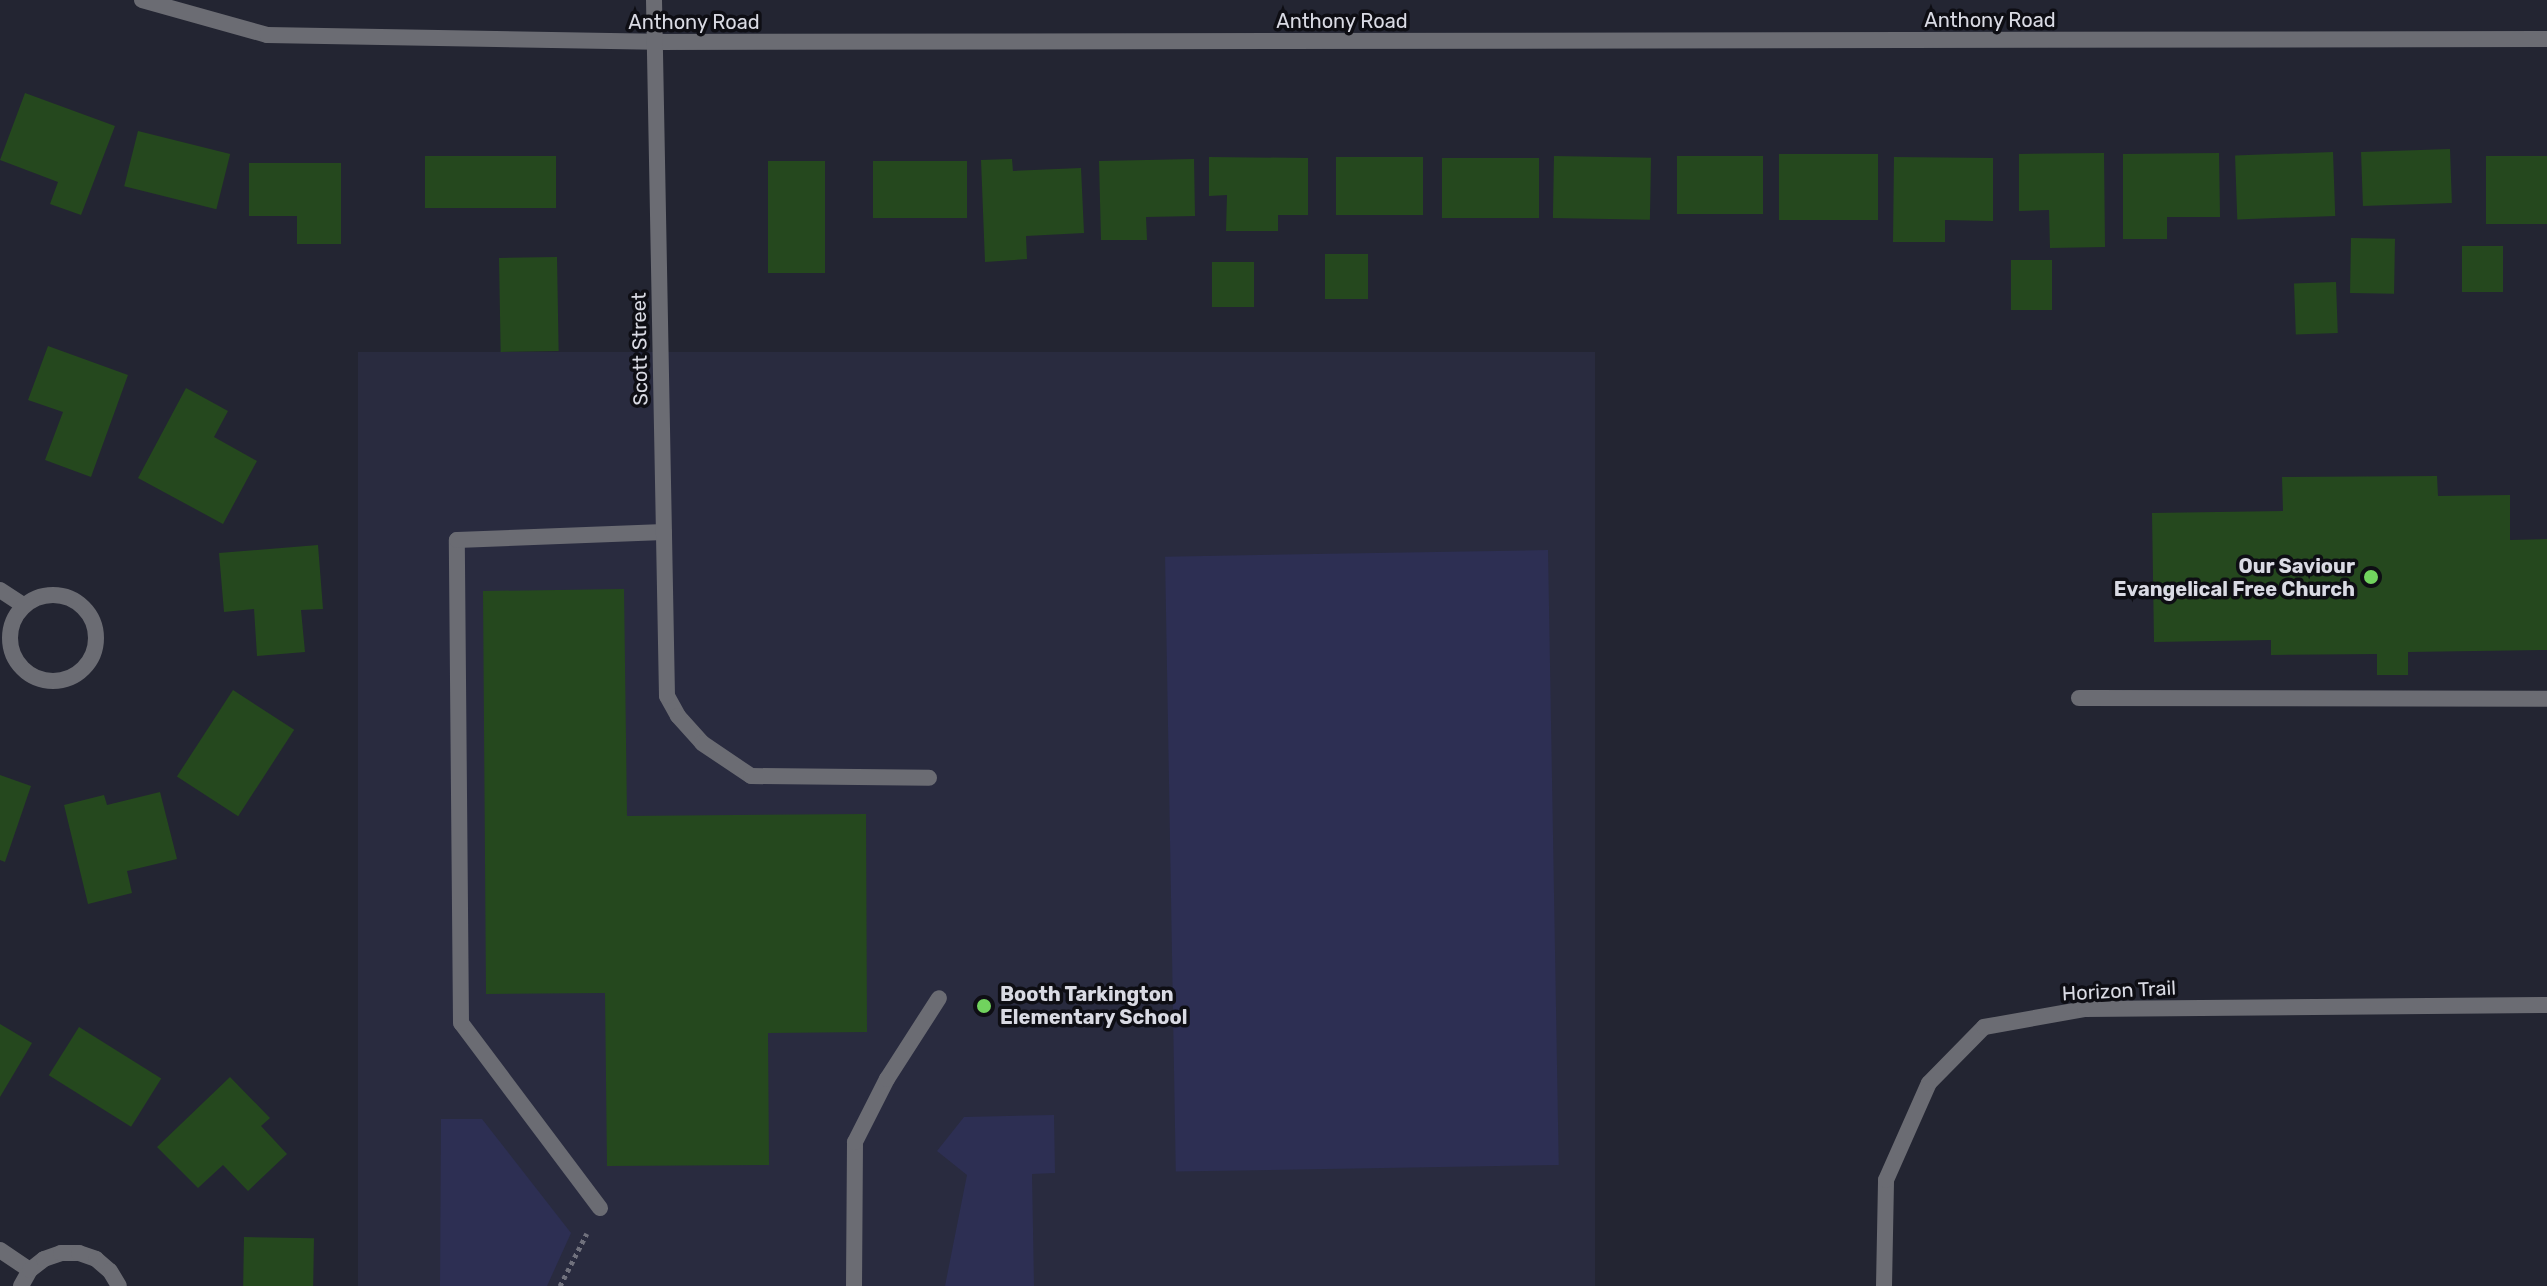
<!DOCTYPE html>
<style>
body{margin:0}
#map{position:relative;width:2547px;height:1286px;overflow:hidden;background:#232532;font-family:Rubik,sans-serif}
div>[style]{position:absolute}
.built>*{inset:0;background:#292b3f;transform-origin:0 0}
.green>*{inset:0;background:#2d2f53;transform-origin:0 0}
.building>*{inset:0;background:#25481e;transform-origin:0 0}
.path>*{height:5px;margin-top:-2.5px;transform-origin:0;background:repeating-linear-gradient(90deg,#70717d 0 4px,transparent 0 8px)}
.lane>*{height:16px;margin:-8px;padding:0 8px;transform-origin:8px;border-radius:8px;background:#6b6c73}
.street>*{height:16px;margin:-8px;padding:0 8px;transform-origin:8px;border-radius:8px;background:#6b6c73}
.street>.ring{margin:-8px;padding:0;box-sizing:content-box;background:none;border:16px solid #6b6c73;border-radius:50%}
.dots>*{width:22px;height:22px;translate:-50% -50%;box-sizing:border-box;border:4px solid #0e0e14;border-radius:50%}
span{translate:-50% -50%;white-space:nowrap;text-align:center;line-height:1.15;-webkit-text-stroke:7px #0e0e14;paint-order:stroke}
.street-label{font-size:20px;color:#d9dae3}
.poi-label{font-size:20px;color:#d9dae3;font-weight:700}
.right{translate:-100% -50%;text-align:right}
.left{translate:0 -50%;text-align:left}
</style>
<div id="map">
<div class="built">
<i style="left:1595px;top:352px;width:934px;height:1237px;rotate:90deg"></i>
</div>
<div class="green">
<i style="left:1548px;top:550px;width:615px;height:383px;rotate:89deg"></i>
<i style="clip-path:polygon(1054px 1115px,1055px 1173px,1032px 1174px,1034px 1286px,945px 1286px,967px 1175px,937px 1151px,964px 1117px)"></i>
<i style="clip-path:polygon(441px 1119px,482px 1119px,571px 1233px,547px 1286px,440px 1286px)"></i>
</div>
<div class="building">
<i style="clip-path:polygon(25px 93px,115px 126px,81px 215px,50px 204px,58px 182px,0 160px)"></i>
<i style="left:138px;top:131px;width:95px;height:57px;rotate:14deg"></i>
<i style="left:2450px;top:149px;width:54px;height:89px;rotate:88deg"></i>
<i style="left:2333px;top:152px;width:64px;height:98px;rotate:88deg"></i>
<i style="clip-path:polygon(2104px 153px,2105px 247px,2050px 248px,2049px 210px,2019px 211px,2019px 154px)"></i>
<i style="clip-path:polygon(2219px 153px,2220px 217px,2167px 217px,2167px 239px,2123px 239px,2123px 154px)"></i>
<i style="left:1779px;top:154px;width:99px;height:66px"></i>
<i style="left:425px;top:156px;width:131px;height:52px"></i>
<i style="left:1554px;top:156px;width:97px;height:62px;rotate:1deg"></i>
<i style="left:1677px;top:156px;width:86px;height:58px"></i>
<i style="left:2486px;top:156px;width:61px;height:68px"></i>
<i style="clip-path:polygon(1209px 157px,1308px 158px,1308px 215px,1278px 215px,1278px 231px,1226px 231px,1227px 195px,1209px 196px)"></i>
<i style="left:1336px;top:157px;width:87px;height:58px"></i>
<i style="clip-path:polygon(1894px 157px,1993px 158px,1993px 221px,1945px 220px,1945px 242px,1893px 242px)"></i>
<i style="left:1442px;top:158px;width:97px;height:60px"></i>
<i style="clip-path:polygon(1012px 159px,1013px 171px,1081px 168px,1084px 233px,1026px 236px,1027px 259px,985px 262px,981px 160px)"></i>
<i style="clip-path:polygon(1194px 159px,1195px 216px,1146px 217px,1147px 240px,1101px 240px,1099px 161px)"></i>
<i style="left:768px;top:161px;width:57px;height:112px"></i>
<i style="left:873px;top:161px;width:94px;height:57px"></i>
<i style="clip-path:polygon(249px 163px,341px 163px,341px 244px,297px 244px,297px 216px,249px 216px)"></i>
<i style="left:2351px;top:238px;width:44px;height:55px;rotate:1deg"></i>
<i style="left:2462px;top:246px;width:41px;height:46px"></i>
<i style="left:1325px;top:254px;width:43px;height:45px"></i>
<i style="left:557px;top:257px;width:94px;height:58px;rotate:89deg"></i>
<i style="left:2011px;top:260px;width:41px;height:50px"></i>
<i style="left:1212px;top:262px;width:42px;height:45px"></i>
<i style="left:2336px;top:282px;width:51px;height:42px;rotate:88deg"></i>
<i style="clip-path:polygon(48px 346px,128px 375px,91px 477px,45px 460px,63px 412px,28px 400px)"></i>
<i style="clip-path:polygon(186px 388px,228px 411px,214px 437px,257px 461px,223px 524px,138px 478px)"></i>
<i style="clip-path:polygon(2437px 476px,2438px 496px,2510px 495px,2510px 540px,2547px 539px,2547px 650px,2408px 652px,2408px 675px,2377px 675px,2377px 654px,2271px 655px,2271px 640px,2154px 642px,2152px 513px,2283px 511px,2282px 477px)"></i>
<i style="clip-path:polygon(318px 545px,323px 609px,301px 610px,305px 652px,257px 656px,254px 609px,224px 612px,219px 553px)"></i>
<i style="clip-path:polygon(624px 589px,627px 816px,866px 814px,867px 1032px,768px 1033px,769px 1165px,607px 1166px,605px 993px,486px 994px,483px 591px)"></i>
<i style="left:233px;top:690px;width:73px;height:103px;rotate:33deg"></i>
<i style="clip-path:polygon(0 775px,31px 786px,5px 862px,0 860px)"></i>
<i style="clip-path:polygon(160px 792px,177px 859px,127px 871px,132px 893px,88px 904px,64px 805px,104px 795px,107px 805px)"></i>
<i style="clip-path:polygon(0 1024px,32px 1043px,0 1097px)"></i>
<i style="left:79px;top:1027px;width:97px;height:57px;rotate:32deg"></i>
<i style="clip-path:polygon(230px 1077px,270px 1118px,261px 1126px,287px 1154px,248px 1191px,223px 1165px,198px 1188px,157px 1147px)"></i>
<i style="left:244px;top:1237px;width:70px;height:49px;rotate:1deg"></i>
</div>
<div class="path">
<i style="left:560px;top:1286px;width:59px;rotate:-63deg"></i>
</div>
<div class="lane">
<i style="left:667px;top:696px;width:23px;rotate:61deg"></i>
<i style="left:678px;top:716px;width:36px;rotate:48deg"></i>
<i style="left:702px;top:743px;width:59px;rotate:34deg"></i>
<i style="left:751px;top:776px;width:178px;rotate:0.6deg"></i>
<i style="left:2079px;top:698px;width:468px;rotate:0.1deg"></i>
<i style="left:600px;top:1208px;width:231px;rotate:-126.9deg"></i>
<i style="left:461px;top:1023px;width:483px;rotate:-90.5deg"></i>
<i style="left:457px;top:540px;width:207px;rotate:-2.2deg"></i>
<i style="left:854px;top:1286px;width:144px;rotate:-89.6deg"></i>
<i style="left:855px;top:1142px;width:71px;rotate:-63.1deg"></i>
<i style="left:887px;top:1079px;width:96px;rotate:-57.3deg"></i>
</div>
<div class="street">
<i style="left:142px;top:0;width:130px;rotate:15.6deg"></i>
<i style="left:267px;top:35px;width:387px;rotate:1deg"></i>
<i style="left:654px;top:42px;width:1893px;rotate:-0.09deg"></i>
<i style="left:654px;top:0;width:696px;rotate:88.93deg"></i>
<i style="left:0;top:590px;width:27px;rotate:33deg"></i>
<i class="ring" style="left:10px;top:595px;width:70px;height:70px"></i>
<i style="left:0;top:1250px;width:36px;rotate:34deg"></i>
<i style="left:21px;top:1286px;width:18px;rotate:-61deg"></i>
<i style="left:30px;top:1270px;width:18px;rotate:-38deg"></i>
<i style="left:44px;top:1259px;width:18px;rotate:-19deg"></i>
<i style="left:61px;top:1253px;width:18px"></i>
<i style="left:79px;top:1253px;width:18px;rotate:19deg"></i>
<i style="left:96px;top:1259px;width:18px;rotate:41deg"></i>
<i style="left:110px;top:1271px;width:17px;rotate:59deg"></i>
<i style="left:1884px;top:1286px;width:106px;rotate:-88.9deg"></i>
<i style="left:1886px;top:1180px;width:106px;rotate:-66.1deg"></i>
<i style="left:1929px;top:1083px;width:78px;rotate:-45.5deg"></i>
<i style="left:1984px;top:1027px;width:103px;rotate:-10.1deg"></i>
<i style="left:2085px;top:1009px;width:462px;rotate:-0.5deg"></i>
</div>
<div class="dots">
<i style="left:2371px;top:577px;background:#71d35e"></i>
<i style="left:984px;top:1006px;background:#71d35e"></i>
</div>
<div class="street-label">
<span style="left:1990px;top:20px">Anthony Road</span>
<span style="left:1342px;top:21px">Anthony Road</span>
<span style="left:694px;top:22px">Anthony Road</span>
<span style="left:640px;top:349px;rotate:-91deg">Scott Street</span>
<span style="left:2119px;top:991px;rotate:-3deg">Horizon Trail</span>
</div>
<div class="poi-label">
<span class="right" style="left:2355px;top:578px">Our Saviour<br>Evangelical Free Church</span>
<span class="left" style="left:1000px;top:1006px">Booth Tarkington<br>Elementary School</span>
</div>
</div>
